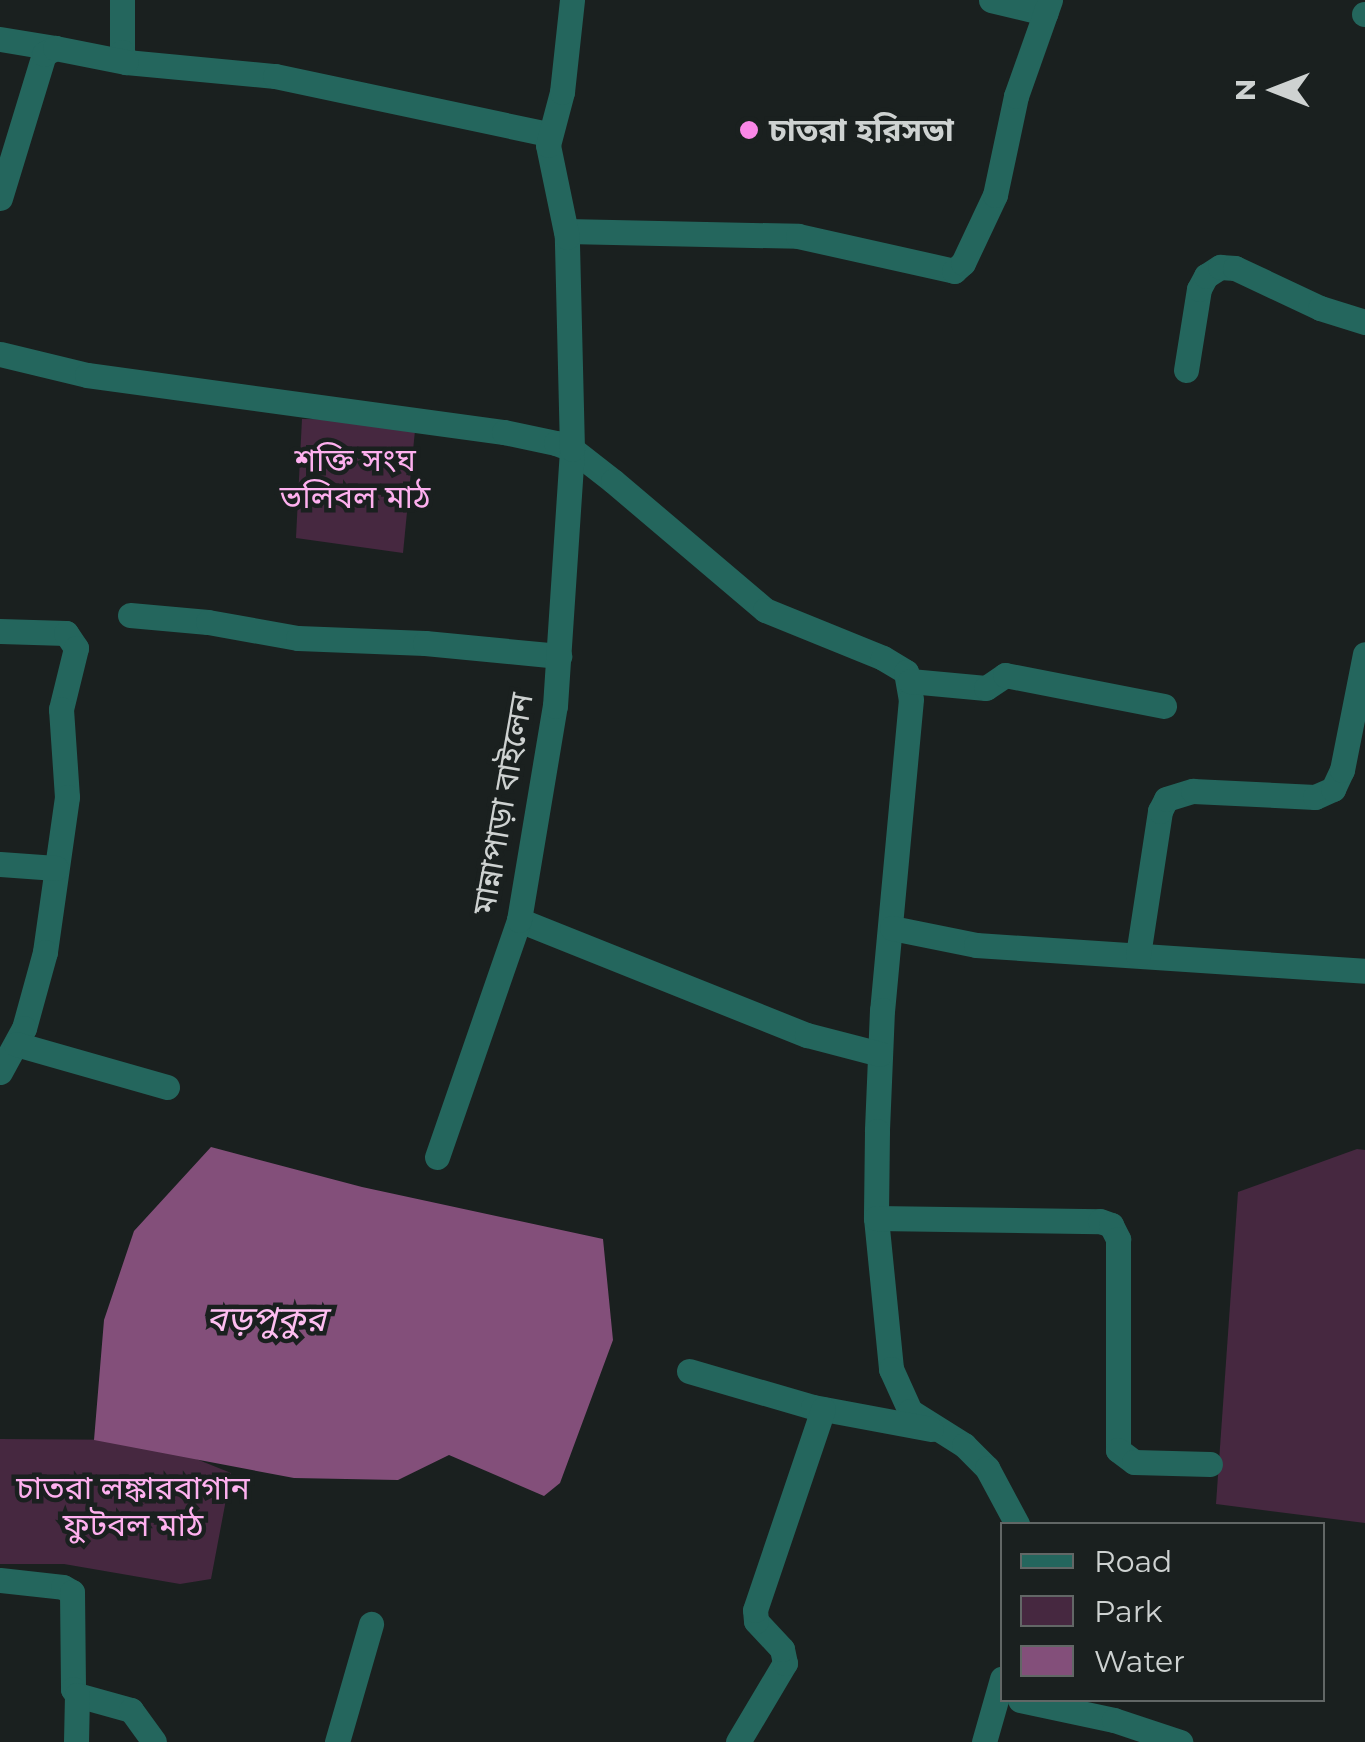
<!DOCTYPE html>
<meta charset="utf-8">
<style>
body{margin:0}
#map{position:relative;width:1365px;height:1742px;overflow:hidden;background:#1a201f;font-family:Montserrat,"Noto Sans Bengali",sans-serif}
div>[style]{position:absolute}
.green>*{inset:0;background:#462840}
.water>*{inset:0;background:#834f7a}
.minor>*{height:25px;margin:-12.5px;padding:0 12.5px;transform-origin:12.5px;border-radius:12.5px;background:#24665d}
.dots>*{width:28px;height:28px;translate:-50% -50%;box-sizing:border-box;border:5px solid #1a201f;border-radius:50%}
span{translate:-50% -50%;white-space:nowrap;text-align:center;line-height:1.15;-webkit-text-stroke:9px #1a201f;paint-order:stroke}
.poi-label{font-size:32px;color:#ced2d1;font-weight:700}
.left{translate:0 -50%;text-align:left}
.park-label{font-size:32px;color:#feb0ef}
.street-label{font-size:32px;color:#ced2d1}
.water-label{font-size:35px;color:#fdbef0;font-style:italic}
.legend{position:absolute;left:1000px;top:1522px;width:325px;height:180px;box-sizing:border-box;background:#1a201f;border:2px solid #626766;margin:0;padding:12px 18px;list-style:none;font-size:30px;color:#ced2d1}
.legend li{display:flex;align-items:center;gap:20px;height:50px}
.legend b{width:50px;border:2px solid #626766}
.north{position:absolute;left:1225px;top:40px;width:100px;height:100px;-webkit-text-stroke:8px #1a201f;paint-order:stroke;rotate:270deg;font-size:28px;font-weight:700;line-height:40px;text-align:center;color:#ced2d1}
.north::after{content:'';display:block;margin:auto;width:35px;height:45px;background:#ced2d1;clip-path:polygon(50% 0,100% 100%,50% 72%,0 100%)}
</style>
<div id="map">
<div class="green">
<i style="clip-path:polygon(302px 419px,416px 420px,403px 553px,296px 538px)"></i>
<i style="clip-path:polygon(1357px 1149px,1365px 1150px,1365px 1523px,1216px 1504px,1238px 1192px)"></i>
<i style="clip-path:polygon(0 1439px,149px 1440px,231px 1473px,211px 1579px,180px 1584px,64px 1564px,0 1564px)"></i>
</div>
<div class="water">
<i style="clip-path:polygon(211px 1147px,362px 1187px,603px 1239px,613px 1340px,560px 1483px,544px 1496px,449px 1455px,398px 1480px,294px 1478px,94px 1440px,104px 1320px,134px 1231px)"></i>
</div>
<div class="minor">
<i style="left:122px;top:0;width:52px;rotate:90deg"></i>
<i style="left:122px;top:52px;width:11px;rotate:68deg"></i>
<i style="left:126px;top:62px;width:150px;rotate:5.4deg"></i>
<i style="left:275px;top:76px;width:279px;rotate:12deg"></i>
<i style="left:991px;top:0;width:56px;rotate:13.5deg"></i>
<i style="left:1364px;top:14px;width:1px"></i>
<i style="left:0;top:39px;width:56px;rotate:9.3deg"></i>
<i style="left:0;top:198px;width:151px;rotate:-73deg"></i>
<i style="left:44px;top:54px;width:13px;rotate:-29deg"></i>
<i style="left:55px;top:48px;width:72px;rotate:11.2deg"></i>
<i style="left:566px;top:231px;width:232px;rotate:1.2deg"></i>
<i style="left:798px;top:236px;width:160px;rotate:12.6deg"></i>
<i style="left:954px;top:271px;width:12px;rotate:-42deg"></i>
<i style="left:963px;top:263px;width:75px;rotate:-64.8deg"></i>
<i style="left:995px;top:195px;width:101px;rotate:-78deg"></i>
<i style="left:1016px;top:96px;width:102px;rotate:-70.5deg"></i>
<i style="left:0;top:354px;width:89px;rotate:13.6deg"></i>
<i style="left:87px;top:375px;width:421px;rotate:7.8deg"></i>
<i style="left:504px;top:432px;width:53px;rotate:11.9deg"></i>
<i style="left:556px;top:443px;width:17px;rotate:21deg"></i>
<i style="left:572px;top:449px;width:52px;rotate:38deg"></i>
<i style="left:613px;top:481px;width:199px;rotate:40.3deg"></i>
<i style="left:765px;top:610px;width:127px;rotate:22.1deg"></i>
<i style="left:883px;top:658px;width:27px;rotate:31deg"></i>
<i style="left:906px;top:672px;width:27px;rotate:80deg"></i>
<i style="left:911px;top:699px;width:312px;rotate:95.3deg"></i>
<i style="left:882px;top:1010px;width:121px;rotate:92.4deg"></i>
<i style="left:877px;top:1131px;width:87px;rotate:90.7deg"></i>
<i style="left:876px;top:1218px;width:152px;rotate:84.3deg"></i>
<i style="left:891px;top:1369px;width:46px;rotate:65.7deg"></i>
<i style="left:910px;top:1411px;width:64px;rotate:32.2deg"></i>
<i style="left:964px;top:1445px;width:33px;rotate:45deg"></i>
<i style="left:987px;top:1468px;width:64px;rotate:61.8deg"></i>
<i style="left:1186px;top:370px;width:82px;rotate:-80.9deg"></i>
<i style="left:1199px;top:289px;width:15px;rotate:-62deg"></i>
<i style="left:1206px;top:276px;width:17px;rotate:-33deg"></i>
<i style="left:1220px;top:267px;width:15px;rotate:4deg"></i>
<i style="left:1235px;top:268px;width:94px;rotate:25.2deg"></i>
<i style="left:1320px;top:308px;width:47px;rotate:17.3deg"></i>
<i style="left:130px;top:615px;width:78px;rotate:5.1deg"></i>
<i style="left:208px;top:622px;width:91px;rotate:10.1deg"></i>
<i style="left:298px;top:638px;width:127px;rotate:2.3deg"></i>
<i style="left:425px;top:643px;width:135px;rotate:5.5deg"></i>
<i style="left:0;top:631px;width:66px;rotate:1.7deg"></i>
<i style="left:66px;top:633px;width:18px;rotate:56deg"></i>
<i style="left:76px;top:648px;width:63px;rotate:103.8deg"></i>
<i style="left:61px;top:709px;width:88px;rotate:86.1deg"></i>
<i style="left:67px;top:797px;width:157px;rotate:98.1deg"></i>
<i style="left:45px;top:952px;width:79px;rotate:105.4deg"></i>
<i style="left:24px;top:1028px;width:50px;rotate:118.6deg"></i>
<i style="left:910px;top:681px;width:76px;rotate:5.3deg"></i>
<i style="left:986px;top:688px;width:23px;rotate:-34deg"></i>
<i style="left:1005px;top:675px;width:162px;rotate:11deg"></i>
<i style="left:0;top:864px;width:56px;rotate:4.1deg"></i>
<i style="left:519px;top:920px;width:310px;rotate:21.8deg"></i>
<i style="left:807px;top:1035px;width:75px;rotate:14.6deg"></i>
<i style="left:892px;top:928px;width:86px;rotate:11.4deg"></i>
<i style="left:976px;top:945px;width:390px;rotate:3.8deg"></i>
<i style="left:1138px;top:955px;width:146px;rotate:-81.3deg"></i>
<i style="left:1160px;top:811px;width:13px;rotate:-63deg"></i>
<i style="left:1166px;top:799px;width:28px;rotate:-17deg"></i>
<i style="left:1193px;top:791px;width:122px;rotate:2.8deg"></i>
<i style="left:1315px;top:797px;width:20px;rotate:-24deg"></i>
<i style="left:1333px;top:789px;width:21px;rotate:-65deg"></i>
<i style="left:1342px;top:770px;width:118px;rotate:-78.8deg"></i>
<i style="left:16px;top:1044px;width:157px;rotate:15.9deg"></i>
<i style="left:437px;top:1157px;width:251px;rotate:-70.9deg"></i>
<i style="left:519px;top:920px;width:217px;rotate:-80.5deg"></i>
<i style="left:555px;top:706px;width:258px;rotate:-86.2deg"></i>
<i style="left:572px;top:449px;width:212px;rotate:-91.4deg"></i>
<i style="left:567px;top:237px;width:94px;rotate:-101.7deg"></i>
<i style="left:548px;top:145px;width:55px;rotate:-75.2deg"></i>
<i style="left:562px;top:92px;width:93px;rotate:-83.8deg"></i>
<i style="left:876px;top:1218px;width:224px;rotate:0.8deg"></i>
<i style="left:1100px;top:1221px;width:12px;rotate:20deg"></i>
<i style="left:1111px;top:1225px;width:16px;rotate:63deg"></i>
<i style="left:1118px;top:1239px;width:211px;rotate:90deg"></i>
<i style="left:1118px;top:1450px;width:20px;rotate:37deg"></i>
<i style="left:1134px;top:1462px;width:76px;rotate:1.5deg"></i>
<i style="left:689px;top:1371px;width:129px;rotate:16.2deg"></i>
<i style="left:813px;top:1407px;width:120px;rotate:10.6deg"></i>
<i style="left:0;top:1580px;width:63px;rotate:6.3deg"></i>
<i style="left:63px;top:1587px;width:10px;rotate:29deg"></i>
<i style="left:72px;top:1592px;width:97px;rotate:89.4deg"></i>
<i style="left:73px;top:1689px;width:7px;rotate:56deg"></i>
<i style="left:77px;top:1695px;width:56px;rotate:15.5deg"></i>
<i style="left:131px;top:1710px;width:39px;rotate:54deg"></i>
<i style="left:1020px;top:1700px;width:96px;rotate:12deg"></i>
<i style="left:1114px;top:1720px;width:70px;rotate:18.4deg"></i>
<i style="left:76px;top:1742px;width:47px;rotate:-88.8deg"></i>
<i style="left:337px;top:1742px;width:123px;rotate:-73.9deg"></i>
<i style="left:738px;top:1742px;width:92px;rotate:-59.3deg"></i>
<i style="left:785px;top:1663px;width:14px;rotate:-102deg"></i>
<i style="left:782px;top:1649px;width:38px;rotate:-133deg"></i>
<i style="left:756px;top:1621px;width:11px;rotate:-95deg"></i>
<i style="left:755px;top:1610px;width:212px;rotate:-71.3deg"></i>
<i style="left:984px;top:1742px;width:66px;rotate:-74.1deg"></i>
</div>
<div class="dots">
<i style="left:749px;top:130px;background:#fa87e7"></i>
</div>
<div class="poi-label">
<span class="left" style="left:769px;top:130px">চাতরা হরিসভা</span>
</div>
<div class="park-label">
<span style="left:355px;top:479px">শক্তি সংঘ<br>ভলিবল মাঠ</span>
<span style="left:133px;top:1507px">চাতরা লঙ্কারবাগান<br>ফুটবল মাঠ</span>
</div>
<div class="street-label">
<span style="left:503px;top:804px;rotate:-80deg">মান্নাপাড়া বাইলেন</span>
</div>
<div class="water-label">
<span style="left:266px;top:1319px">বড়পুকুর</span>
</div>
<ul class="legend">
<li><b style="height:12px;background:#24665d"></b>Road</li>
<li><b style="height:28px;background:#462840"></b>Park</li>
<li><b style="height:28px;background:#834f7a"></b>Water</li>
</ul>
<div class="north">N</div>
</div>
